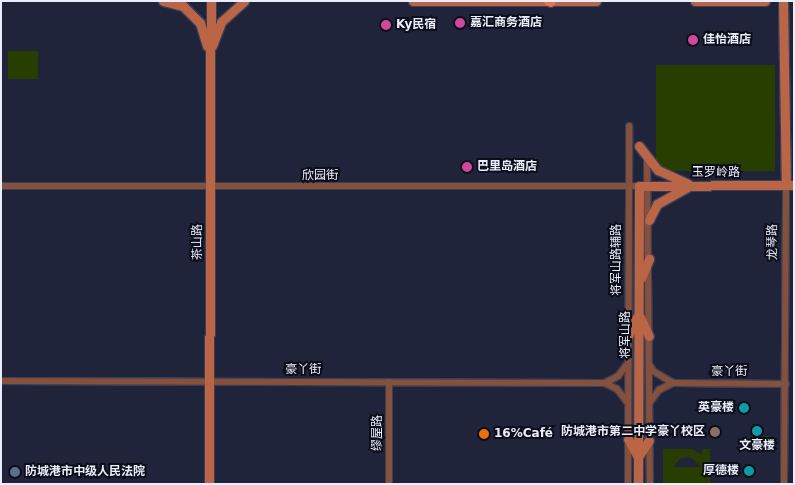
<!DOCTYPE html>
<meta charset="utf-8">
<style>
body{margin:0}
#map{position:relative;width:795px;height:485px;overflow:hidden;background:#20243b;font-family:"DejaVu Sans","Noto Sans SC",sans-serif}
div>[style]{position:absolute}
.green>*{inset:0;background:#273e00;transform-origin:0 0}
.roads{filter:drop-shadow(1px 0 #3c4056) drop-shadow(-1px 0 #3c4056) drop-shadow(0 1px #3c4056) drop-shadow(0 -1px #3c4056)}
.street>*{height:6px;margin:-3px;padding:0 3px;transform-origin:3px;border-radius:3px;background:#85503c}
.secondary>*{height:9px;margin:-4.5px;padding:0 4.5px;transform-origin:4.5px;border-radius:4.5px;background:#ba6546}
.primary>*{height:10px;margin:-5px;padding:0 5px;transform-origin:5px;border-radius:5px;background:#e3764c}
.dots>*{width:14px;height:14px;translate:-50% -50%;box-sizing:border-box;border:2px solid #0c0e19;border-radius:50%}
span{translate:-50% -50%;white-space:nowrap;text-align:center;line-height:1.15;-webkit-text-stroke:4px #0c0e19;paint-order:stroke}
.poi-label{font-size:12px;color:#eaedfe;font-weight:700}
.left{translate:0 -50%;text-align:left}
.right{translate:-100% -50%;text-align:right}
.street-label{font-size:12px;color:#eaedfe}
.frame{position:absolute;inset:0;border:2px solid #eaedfe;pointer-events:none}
</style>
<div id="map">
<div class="green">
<i style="left:8px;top:51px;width:30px;height:28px"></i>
<i style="left:656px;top:65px;width:119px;height:106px"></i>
<i style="clip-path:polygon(771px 436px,771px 446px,766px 450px,766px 446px,748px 446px,746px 450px,746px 437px)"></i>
<i style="clip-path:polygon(evenodd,663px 449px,693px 449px,702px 455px,702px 449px,710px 449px,710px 484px,663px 484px,663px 449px,690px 457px,702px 467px,673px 467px,681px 458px,690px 457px)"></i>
</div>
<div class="roads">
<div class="street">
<i style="left:647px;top:158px;width:326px;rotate:89.5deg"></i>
<i style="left:1px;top:186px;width:638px"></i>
<i style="left:649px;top:364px;width:8px;rotate:60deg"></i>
<i style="left:653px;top:371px;width:23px;rotate:31deg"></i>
<i style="left:1px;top:381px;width:604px;rotate:0.19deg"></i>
<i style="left:605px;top:383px;width:13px;rotate:27deg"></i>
<i style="left:617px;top:389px;width:18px;rotate:52deg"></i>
<i style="left:605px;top:383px;width:15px;rotate:-28deg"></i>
<i style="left:618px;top:376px;width:16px;rotate:-52deg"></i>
<i style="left:650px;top:402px;width:15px;rotate:-53deg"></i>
<i style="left:659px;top:390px;width:16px;rotate:-27deg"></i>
<i style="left:673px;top:383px;width:113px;rotate:0.5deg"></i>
<i style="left:389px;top:484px;width:102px;rotate:-90deg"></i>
<i style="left:628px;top:484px;width:358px;rotate:-89.8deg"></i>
<i style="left:784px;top:484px;width:299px;rotate:-89.6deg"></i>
</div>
<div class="secondary">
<i style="left:163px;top:1px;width:21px;rotate:14deg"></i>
<i style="left:183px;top:6px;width:24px;rotate:45deg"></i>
<i style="left:200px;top:23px;width:24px;rotate:73deg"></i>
<i style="left:413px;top:1px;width:183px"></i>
<i style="left:695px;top:1px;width:70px"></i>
<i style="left:783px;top:1px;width:184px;rotate:89.1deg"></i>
<i style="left:212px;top:46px;width:26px;rotate:-69deg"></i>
<i style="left:221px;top:22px;width:31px;rotate:-42deg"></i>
<i style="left:639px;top:146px;width:31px;rotate:52deg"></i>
<i style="left:658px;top:170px;width:33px;rotate:25deg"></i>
<i style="left:649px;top:220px;width:18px;rotate:-63deg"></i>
<i style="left:657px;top:204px;width:35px;rotate:-29deg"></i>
<i style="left:641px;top:278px;width:21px;rotate:-67deg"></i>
<i style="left:640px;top:317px;width:21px;rotate:65deg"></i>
<i style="left:628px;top:336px;width:21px;rotate:-65deg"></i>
<i style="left:628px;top:439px;width:21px;rotate:61deg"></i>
<i style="left:638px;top:457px;width:20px;rotate:-57deg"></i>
<i style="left:209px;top:484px;width:483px;rotate:-89.8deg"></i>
<i style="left:638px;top:484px;width:298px;rotate:-89.8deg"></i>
<i style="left:639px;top:186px;width:155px;rotate:-0.4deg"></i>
</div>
<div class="primary">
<i style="left:549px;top:1px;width:2px;rotate:27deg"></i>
</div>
</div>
<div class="dots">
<i style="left:460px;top:23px;background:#d1479c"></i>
<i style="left:386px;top:25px;background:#d1479c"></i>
<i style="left:693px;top:40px;background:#d1479c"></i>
<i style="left:467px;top:167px;background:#d1479c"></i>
<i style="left:744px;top:408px;background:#0f9aa8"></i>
<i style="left:757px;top:431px;background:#0f9aa8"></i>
<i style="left:715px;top:432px;background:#8d6e63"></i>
<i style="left:484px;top:434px;background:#e8710a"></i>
<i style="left:749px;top:471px;background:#0f9aa8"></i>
<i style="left:15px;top:472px;background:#5c6f8a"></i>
</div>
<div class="poi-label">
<span class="left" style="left:470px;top:23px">嘉汇商务酒店</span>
<span class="left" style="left:396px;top:25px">Ky民宿</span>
<span class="left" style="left:703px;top:40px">佳怡酒店</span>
<span class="left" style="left:477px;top:167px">巴里岛酒店</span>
<span class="right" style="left:734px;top:408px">英豪楼</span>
<span class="right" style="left:705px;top:432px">防城港市第二中学豪丫校区</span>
<span class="left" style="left:494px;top:434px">16%Café</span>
<span style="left:757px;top:446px">文豪楼</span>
<span class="right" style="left:739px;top:471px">厚德楼</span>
<span class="left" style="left:25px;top:472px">防城港市中级人民法院</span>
</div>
<div class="street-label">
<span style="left:716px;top:173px">玉罗岭路</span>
<span style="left:320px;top:176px">欣园街</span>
<span style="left:198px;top:242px;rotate:-90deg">茶山路</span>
<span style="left:773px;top:242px;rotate:-90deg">龙琴路</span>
<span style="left:617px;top:260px;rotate:-90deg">将军山路辅路</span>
<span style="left:626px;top:335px;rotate:-90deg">将军山路</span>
<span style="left:303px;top:370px">豪丫街</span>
<span style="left:729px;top:372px">豪丫街</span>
<span style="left:378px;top:433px;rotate:-90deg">缪屋路</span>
</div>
<div class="frame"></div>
</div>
